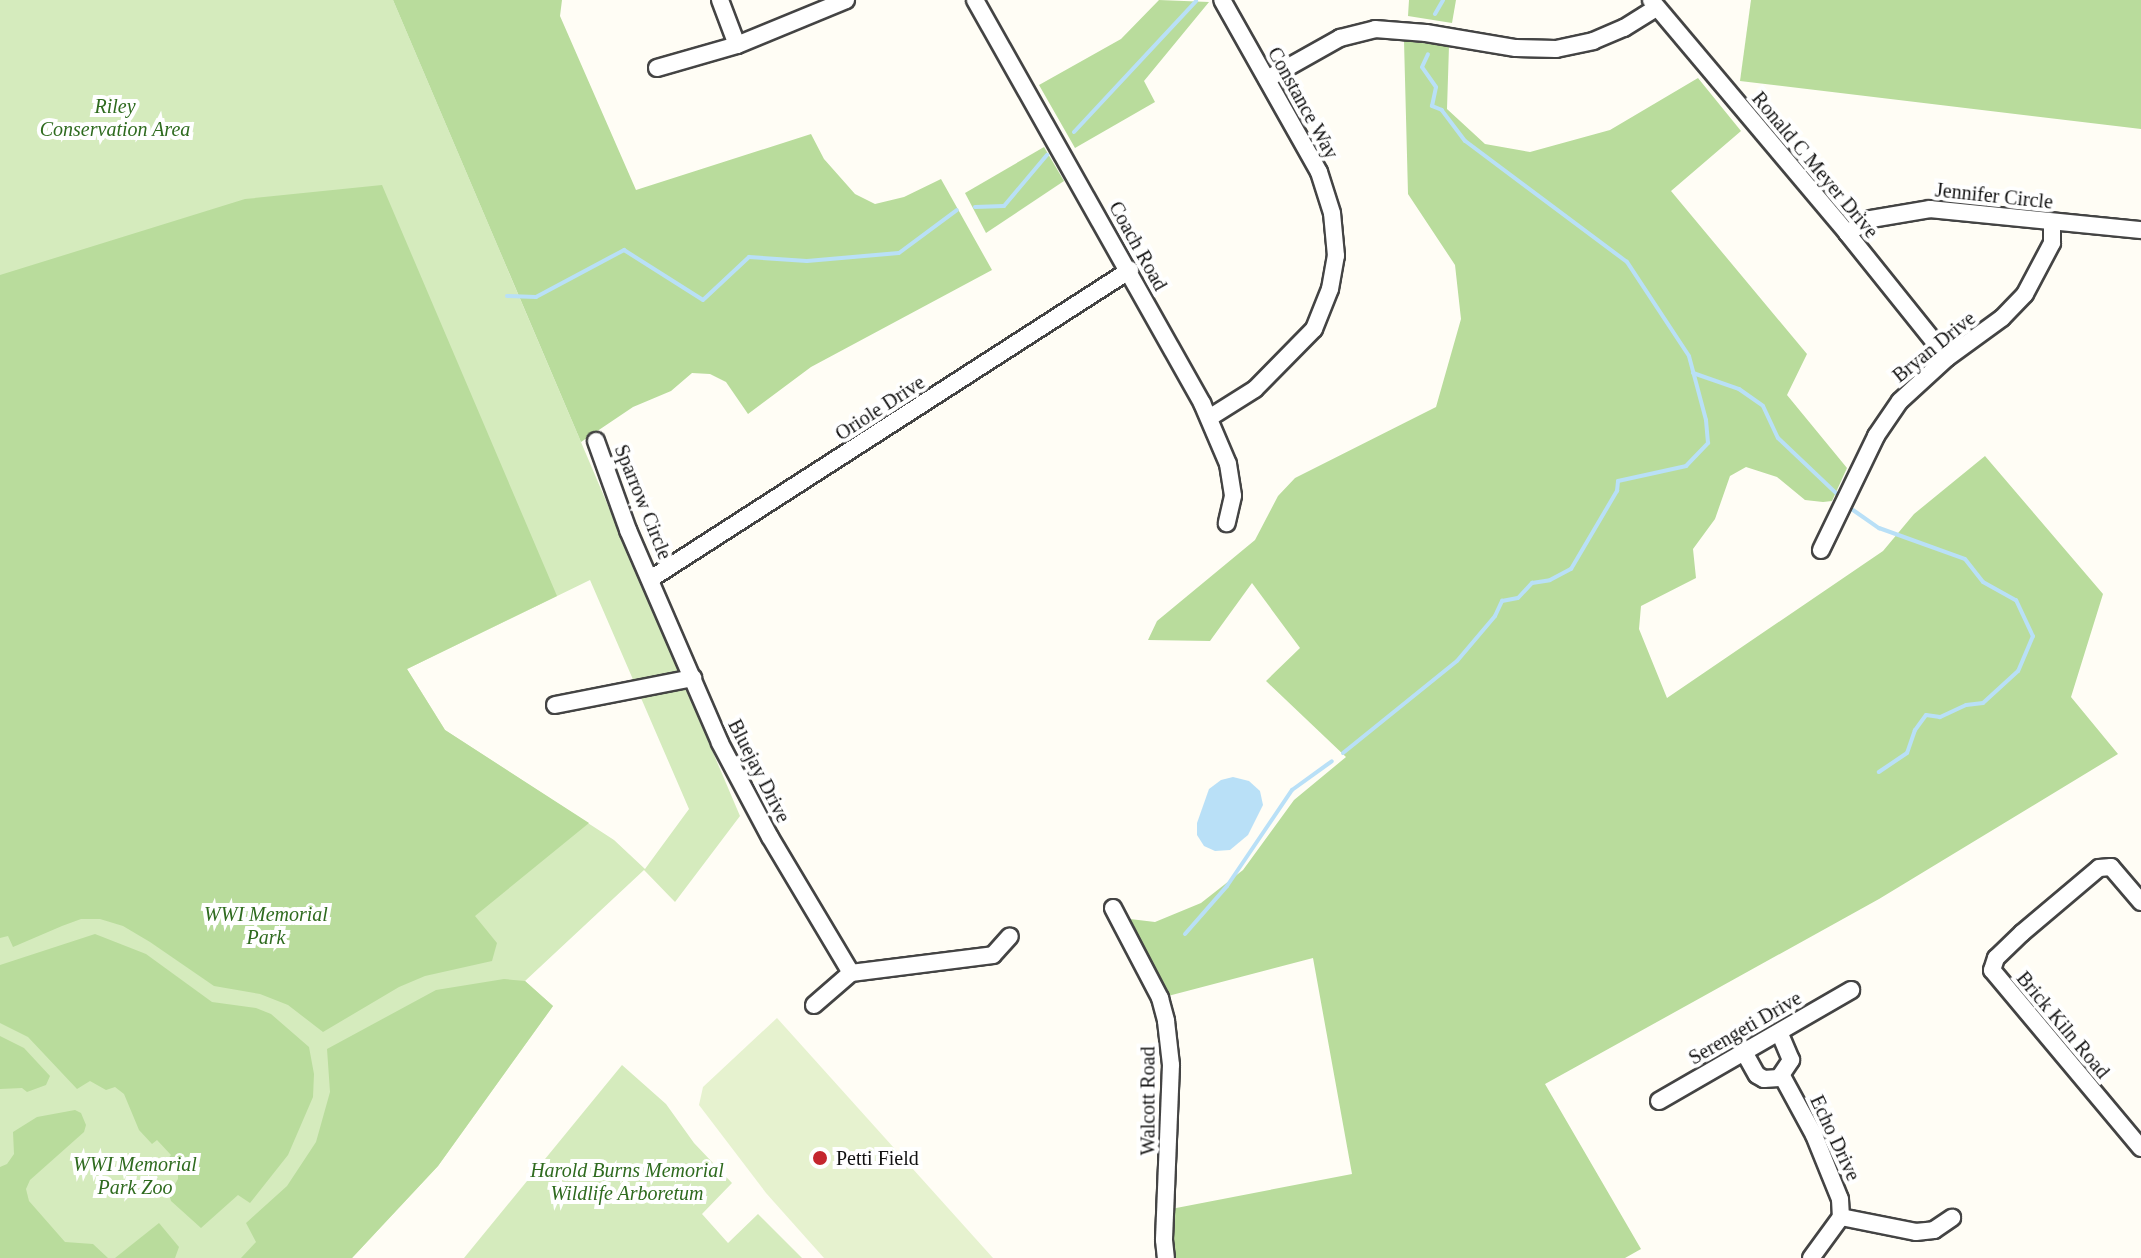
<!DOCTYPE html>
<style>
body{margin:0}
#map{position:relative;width:2141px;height:1258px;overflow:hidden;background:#fffdf5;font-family:"Times New Roman",serif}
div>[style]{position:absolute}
.green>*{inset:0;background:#d5ebbd}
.forest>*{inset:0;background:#b9dc9c}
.pitch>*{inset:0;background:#e6f2cf}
.water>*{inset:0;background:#b9e0f7}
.stream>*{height:4px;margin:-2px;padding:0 2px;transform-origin:2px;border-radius:2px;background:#b9e0f7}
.roads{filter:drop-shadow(2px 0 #444) drop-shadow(-2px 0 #444) drop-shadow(0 2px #444) drop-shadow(0 -2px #444)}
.minor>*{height:16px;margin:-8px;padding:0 8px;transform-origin:8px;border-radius:8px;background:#fff}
.dots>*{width:22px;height:22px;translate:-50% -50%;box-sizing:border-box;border:4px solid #fff;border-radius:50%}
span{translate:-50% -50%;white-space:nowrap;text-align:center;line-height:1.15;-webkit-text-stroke:8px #fff;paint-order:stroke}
.street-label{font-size:20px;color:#111}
.park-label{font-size:20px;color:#2f6b1f;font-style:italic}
.poi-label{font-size:20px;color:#111}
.left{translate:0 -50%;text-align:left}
</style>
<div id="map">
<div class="green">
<i style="clip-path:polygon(evenodd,0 0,393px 0,740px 816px,675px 902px,644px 870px,525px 981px,553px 1006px,438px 1166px,352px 1258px,0 1258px,0 0,590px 580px,689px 809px,645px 869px,614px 840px,445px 730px,407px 669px,590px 580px)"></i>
<i style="clip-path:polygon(622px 1065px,666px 1104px,694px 1143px,732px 1183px,702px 1214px,728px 1243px,758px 1214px,802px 1258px,464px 1258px)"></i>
</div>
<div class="forest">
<i style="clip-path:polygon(393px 0,562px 0,560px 16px,636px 190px,811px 134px,824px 159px,855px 194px,875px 204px,904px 197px,941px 179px,992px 270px,811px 367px,748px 414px,726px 382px,710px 374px,692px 373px,671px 391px,633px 407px,581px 442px)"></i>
<i style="clip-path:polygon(1159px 0,1209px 2px,1144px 81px,1155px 102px,1075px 148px,1039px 85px,1121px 39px)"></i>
<i style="clip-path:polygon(1409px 0,1456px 0,1452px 23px,1408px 16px)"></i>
<i style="clip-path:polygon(1751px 0,2141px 0,2141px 129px,1740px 81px)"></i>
<i style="clip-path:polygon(1404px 41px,1449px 46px,1447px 109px,1485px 144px,1530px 152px,1610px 130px,1698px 78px,1741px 131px,1671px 191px,1807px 354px,1787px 395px,1847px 468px,1832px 501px,1823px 502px,1805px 500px,1777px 477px,1746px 467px,1730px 476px,1715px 519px,1693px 549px,1696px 578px,1641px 606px,1639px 629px,1667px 698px,1883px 551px,1914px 514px,1985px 456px,2103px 594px,2071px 697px,2118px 754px,1879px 899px,1545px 1084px,1641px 1249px,1625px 1258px,1171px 1258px,1171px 1209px,1352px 1174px,1313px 958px,1168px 996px,1130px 919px,1155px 922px,1201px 903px,1243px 870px,1294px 800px,1346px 757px,1266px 681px,1300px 648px,1252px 583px,1210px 641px,1148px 640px,1157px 621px,1255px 540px,1278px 496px,1295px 478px,1436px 407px,1461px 319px,1455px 265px,1408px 194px)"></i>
<i style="clip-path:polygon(1044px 147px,1064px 181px,986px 233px,965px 193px)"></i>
<i style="clip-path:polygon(382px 185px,557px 596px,407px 669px,445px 730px,589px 823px,475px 916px,497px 943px,492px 961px,425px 976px,399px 987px,323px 1032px,288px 1005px,260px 994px,214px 986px,150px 942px,123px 926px,100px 919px,81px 919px,62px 926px,13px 947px,8px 936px,0 938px,0 275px,245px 199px)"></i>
<i style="clip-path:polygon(95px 934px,146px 954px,212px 1002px,256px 1008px,271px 1014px,309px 1047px,314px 1074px,313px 1097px,288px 1155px,250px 1203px,238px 1195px,201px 1228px,171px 1201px,169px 1194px,178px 1179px,178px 1172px,167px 1160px,171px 1155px,157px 1140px,152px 1144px,139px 1130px,124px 1094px,115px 1087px,106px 1090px,90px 1081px,77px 1089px,28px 1037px,0 1023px,0 965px)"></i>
<i style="clip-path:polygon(504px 979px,525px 981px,553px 1006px,438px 1166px,352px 1258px,241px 1258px,256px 1242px,246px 1223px,287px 1186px,316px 1142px,330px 1092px,327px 1049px,436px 990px)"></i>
<i style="clip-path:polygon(0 1036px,24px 1048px,50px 1076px,46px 1085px,27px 1092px,22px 1088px,0 1089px)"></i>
<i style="clip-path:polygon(75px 1110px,81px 1113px,86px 1125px,84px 1132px,30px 1180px,26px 1189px,29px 1201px,65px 1242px,93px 1244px,108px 1258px,0 1258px,0 1167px,7px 1164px,14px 1154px,13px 1132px,37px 1117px)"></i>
<i style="clip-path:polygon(159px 1223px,179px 1247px,175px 1258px,115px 1258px)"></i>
</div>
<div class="pitch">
<i style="clip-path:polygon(777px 1018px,993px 1258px,824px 1258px,766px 1193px,699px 1105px,703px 1087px)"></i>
</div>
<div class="water">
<i style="clip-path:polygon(1233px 777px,1249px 781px,1260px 791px,1263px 805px,1248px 835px,1230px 850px,1215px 851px,1204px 846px,1197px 835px,1197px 823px,1209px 789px,1221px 780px)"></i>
</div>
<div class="stream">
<i style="left:1435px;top:14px;width:16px;rotate:-60deg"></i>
<i style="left:1074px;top:132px;width:179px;rotate:-47deg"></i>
<i style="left:975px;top:207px;width:29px;rotate:-2deg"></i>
<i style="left:1004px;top:206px;width:67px;rotate:-49.9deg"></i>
<i style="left:507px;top:296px;width:29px;rotate:2deg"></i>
<i style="left:536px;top:297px;width:100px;rotate:-28.1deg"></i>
<i style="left:624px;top:250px;width:93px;rotate:32.3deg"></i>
<i style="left:703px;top:300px;width:63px;rotate:-43.1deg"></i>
<i style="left:749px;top:257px;width:58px;rotate:3.9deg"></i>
<i style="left:807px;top:261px;width:92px;rotate:-5deg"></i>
<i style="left:899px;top:253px;width:72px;rotate:-36.6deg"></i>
<i style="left:1693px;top:373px;width:49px;rotate:19.2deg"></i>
<i style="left:1739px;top:389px;width:29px;rotate:35deg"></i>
<i style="left:1763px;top:406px;width:35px;rotate:65deg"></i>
<i style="left:1778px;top:438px;width:83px;rotate:43.5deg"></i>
<i style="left:1853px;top:510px;width:32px;rotate:35deg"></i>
<i style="left:1879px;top:528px;width:91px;rotate:19.8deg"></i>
<i style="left:1965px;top:559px;width:29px;rotate:52deg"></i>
<i style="left:1983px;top:582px;width:38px;rotate:29deg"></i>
<i style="left:2016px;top:600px;width:40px;rotate:65deg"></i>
<i style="left:2033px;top:636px;width:38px;rotate:113deg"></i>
<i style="left:2018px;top:671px;width:47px;rotate:137.6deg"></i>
<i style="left:1983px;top:703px;width:17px;rotate:173deg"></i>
<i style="left:1966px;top:705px;width:29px;rotate:155deg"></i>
<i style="left:1940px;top:717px;width:14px;rotate:-172deg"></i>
<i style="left:1926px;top:715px;width:19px;rotate:126deg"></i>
<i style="left:1915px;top:730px;width:24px;rotate:109deg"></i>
<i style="left:1907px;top:753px;width:34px;rotate:146deg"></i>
<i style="left:1343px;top:753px;width:146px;rotate:-38.9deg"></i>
<i style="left:1457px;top:661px;width:59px;rotate:-49.8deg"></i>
<i style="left:1495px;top:616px;width:17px;rotate:-65deg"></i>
<i style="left:1502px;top:601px;width:16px;rotate:-11deg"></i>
<i style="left:1518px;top:598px;width:21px;rotate:-47deg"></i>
<i style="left:1532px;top:583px;width:18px;rotate:-9deg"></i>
<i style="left:1550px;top:580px;width:24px;rotate:-28deg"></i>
<i style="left:1571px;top:569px;width:91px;rotate:-59.5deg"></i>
<i style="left:1617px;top:491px;width:10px;rotate:-84deg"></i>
<i style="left:1618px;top:481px;width:70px;rotate:-12.4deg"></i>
<i style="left:1686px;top:466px;width:32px;rotate:-46deg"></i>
<i style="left:1708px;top:443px;width:23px;rotate:-95deg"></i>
<i style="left:1706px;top:420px;width:66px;rotate:-104.9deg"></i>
<i style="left:1689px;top:356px;width:113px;rotate:-123.4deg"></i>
<i style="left:1627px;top:262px;width:202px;rotate:-143.2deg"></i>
<i style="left:1465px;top:141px;width:39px;rotate:-127deg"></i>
<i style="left:1442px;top:110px;width:11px;rotate:-158deg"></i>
<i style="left:1432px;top:106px;width:19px;rotate:-78deg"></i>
<i style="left:1436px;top:87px;width:24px;rotate:-125deg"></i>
<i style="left:1422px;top:67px;width:14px;rotate:-65deg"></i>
<i style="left:1185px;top:934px;width:64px;rotate:-48.8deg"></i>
<i style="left:1227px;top:886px;width:116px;rotate:-55.9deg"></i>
<i style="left:1292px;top:790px;width:49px;rotate:-35.9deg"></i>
</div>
<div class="roads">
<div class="minor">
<i style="left:720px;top:0;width:48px;rotate:69.3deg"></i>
<i style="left:975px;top:0;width:463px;rotate:60.6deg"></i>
<i style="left:1202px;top:403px;width:66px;rotate:66.9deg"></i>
<i style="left:1228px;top:464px;width:32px;rotate:81deg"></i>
<i style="left:1233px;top:496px;width:28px;rotate:103deg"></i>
<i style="left:1651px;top:0;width:304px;rotate:49.9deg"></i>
<i style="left:1847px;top:233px;width:160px;rotate:51.3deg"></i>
<i style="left:657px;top:68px;width:83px;rotate:-16deg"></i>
<i style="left:737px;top:45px;width:118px;rotate:-22.4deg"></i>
<i style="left:1267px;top:79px;width:84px;rotate:-29.3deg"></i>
<i style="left:1340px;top:38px;width:36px;rotate:-14deg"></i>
<i style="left:1375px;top:29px;width:51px;rotate:4.5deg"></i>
<i style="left:1426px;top:33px;width:91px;rotate:9.5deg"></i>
<i style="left:1516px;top:48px;width:40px;rotate:1.4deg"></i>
<i style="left:1556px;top:49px;width:38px;rotate:-12deg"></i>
<i style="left:1593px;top:41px;width:34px;rotate:-23deg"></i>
<i style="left:1624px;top:28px;width:38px;rotate:-32deg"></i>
<i style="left:1847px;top:233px;width:28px;rotate:-30deg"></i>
<i style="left:1871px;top:219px;width:60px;rotate:-9.6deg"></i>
<i style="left:1930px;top:209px;width:212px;rotate:5.7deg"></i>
<i style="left:1209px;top:418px;width:54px;rotate:-32.2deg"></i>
<i style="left:1255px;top:389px;width:84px;rotate:-45.5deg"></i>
<i style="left:1314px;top:329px;width:43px;rotate:-68.2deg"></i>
<i style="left:1330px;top:289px;width:34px;rotate:-80deg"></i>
<i style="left:1336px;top:256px;width:43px;rotate:-95.3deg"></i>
<i style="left:1332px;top:213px;width:43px;rotate:-107.6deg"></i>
<i style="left:1319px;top:172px;width:197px;rotate:-119.4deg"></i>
<i style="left:596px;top:441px;width:95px;rotate:70.2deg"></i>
<i style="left:628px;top:530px;width:232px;rotate:66.6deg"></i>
<i style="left:720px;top:743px;width:106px;rotate:62deg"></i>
<i style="left:770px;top:837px;width:158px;rotate:59.2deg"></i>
<i style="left:1821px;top:550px;width:127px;rotate:-64.2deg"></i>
<i style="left:1876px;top:436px;width:42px;rotate:-55.6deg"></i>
<i style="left:1900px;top:401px;width:64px;rotate:-42.5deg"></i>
<i style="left:1947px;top:358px;width:68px;rotate:-36deg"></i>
<i style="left:2002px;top:318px;width:33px;rotate:-46deg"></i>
<i style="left:2025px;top:294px;width:58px;rotate:-62.1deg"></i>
<i style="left:2052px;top:243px;width:21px;rotate:-90deg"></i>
<i style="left:652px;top:578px;width:569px;rotate:-32.8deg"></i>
<i style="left:555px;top:705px;width:141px;rotate:-11.1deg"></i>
<i style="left:2141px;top:902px;width:46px;rotate:-130.6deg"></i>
<i style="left:2111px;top:867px;width:12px;rotate:175deg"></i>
<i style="left:2099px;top:868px;width:101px;rotate:139.8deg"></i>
<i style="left:2022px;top:933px;width:36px;rotate:136deg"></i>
<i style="left:1996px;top:958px;width:13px;rotate:108deg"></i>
<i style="left:1992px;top:970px;width:232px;rotate:50.1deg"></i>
<i style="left:1113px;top:908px;width:102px;rotate:62.4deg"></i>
<i style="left:1160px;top:998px;width:24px;rotate:75deg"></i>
<i style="left:1166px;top:1021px;width:44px;rotate:83.5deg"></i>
<i style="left:1171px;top:1065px;width:175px;rotate:92.3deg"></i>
<i style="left:1164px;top:1240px;width:18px;rotate:84deg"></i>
<i style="left:814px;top:1005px;width:49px;rotate:-40.9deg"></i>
<i style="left:851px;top:973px;width:143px;rotate:-7.2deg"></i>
<i style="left:993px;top:955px;width:25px;rotate:-48deg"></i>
<i style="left:1744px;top:1052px;width:26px;rotate:61deg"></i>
<i style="left:1757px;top:1075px;width:8px;rotate:30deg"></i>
<i style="left:1764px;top:1079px;width:15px;rotate:-4deg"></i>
<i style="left:1779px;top:1078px;width:22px;rotate:-56deg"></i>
<i style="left:1791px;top:1060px;width:30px;rotate:-113deg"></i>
<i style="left:1782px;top:1076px;width:67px;rotate:61.5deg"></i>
<i style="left:1814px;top:1135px;width:69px;rotate:67.9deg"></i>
<i style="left:1840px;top:1199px;width:18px;rotate:87deg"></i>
<i style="left:1841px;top:1217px;width:51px;rotate:126.2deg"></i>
<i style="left:1659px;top:1101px;width:222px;rotate:-30deg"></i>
<i style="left:1841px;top:1217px;width:76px;rotate:11.3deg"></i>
<i style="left:1916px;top:1232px;width:18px;rotate:-6deg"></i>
<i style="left:1934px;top:1230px;width:22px;rotate:-34deg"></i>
</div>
</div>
<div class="dots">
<i style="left:820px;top:1158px;background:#c4262e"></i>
</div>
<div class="street-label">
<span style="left:1303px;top:103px;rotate:61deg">Constance Way</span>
<span style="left:1815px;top:165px;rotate:50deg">Ronald C Meyer Drive</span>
<span style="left:1994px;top:196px;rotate:6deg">Jennifer Circle</span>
<span style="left:1138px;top:246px;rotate:61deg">Coach Road</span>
<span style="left:1934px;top:347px;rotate:-39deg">Bryan Drive</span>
<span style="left:880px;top:408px;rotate:-33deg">Oriole Drive</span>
<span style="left:643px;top:502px;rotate:68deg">Sparrow Circle</span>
<span style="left:759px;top:771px;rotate:63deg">Bluejay Drive</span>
<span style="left:2063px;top:1025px;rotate:50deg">Brick Kiln Road</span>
<span style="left:1745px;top:1028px;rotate:-30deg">Serengeti Drive</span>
<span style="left:1148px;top:1101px;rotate:-90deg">Walcott Road</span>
<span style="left:1835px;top:1138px;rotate:65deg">Echo Drive</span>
</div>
<div class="park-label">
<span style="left:115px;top:118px">Riley<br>Conservation Area</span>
<span style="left:266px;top:926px">WWI Memorial<br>Park</span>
<span style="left:135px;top:1176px">WWI Memorial<br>Park Zoo</span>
<span style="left:627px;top:1182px">Harold Burns Memorial<br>Wildlife Arboretum</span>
</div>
<div class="poi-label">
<span class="left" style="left:836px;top:1158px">Petti Field</span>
</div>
</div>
